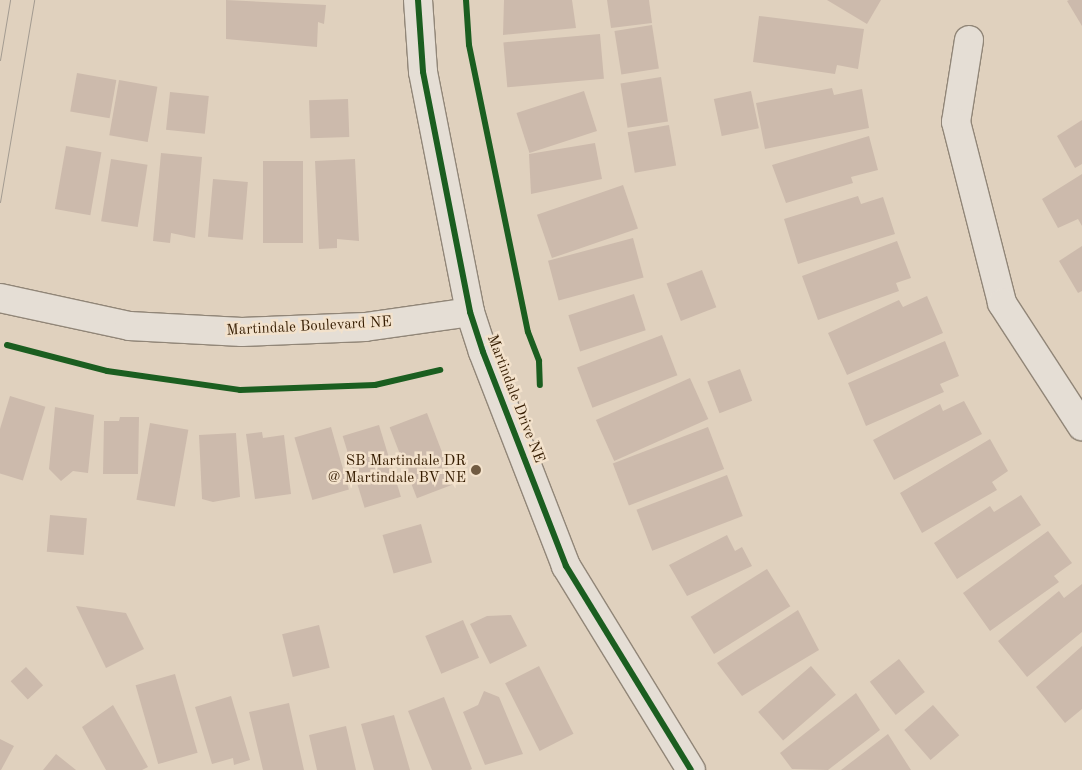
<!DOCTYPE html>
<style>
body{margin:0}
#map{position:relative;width:1082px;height:770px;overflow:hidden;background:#e0d1be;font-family:"Old Standard TT",serif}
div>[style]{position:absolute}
.building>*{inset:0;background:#ccbaac;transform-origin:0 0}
.roads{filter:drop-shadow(1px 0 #918678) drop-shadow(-1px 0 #918678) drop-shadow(0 1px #918678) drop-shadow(0 -1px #918678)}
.minor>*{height:28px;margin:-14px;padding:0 14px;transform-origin:14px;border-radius:14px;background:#e5ded5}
.tram>*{height:1px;margin:-0.5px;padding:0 0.5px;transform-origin:0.5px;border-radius:0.5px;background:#a39b91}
.cycleway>*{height:6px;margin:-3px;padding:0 3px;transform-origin:3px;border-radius:3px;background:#1b5e20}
.dots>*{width:14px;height:14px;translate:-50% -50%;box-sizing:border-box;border:2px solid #f3e2cc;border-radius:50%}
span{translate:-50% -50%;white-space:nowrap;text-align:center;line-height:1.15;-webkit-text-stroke:5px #f3e2cc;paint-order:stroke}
.street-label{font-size:15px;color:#351c00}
.poi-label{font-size:15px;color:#351c00}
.right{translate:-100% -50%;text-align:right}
</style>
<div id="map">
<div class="building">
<i style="clip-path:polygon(226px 0,326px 5px,324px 24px,318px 22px,317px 47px,226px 39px)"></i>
<i style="clip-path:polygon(504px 0,572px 0,576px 28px,503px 35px)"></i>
<i style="clip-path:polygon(607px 0,649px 0,652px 23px,611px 28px)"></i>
<i style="clip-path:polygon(827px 0,881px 0,867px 24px)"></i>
<i style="clip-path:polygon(1069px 0,1082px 0,1082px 26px,1067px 1px)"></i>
<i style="clip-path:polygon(759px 16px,864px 29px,858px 69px,837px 65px,835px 74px,753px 62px)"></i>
<i style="left:652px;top:25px;width:44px;height:38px;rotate:81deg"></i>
<i style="left:600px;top:34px;width:45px;height:97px;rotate:85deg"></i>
<i style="left:77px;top:73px;width:40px;height:39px;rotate:10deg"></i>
<i style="left:661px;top:77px;width:45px;height:41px;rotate:81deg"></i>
<i style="left:119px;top:80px;width:39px;height:56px;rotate:10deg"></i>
<i style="clip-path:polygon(832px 88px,834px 95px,862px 89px,869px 128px,765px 149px,756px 103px)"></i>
<i style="left:584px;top:91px;width:42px;height:71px;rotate:72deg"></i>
<i style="left:751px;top:91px;width:38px;height:38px;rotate:78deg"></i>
<i style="left:170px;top:92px;width:39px;height:38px;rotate:6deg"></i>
<i style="left:348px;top:99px;width:38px;height:39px;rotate:88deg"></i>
<i style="clip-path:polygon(1082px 120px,1082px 164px,1075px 168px,1057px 136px)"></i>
<i style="left:669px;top:125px;width:41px;height:42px;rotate:80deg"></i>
<i style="clip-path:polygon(869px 136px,878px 170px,851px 177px,853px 183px,786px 203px,772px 165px)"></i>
<i style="clip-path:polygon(595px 143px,602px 179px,531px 194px,529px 154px)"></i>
<i style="left:66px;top:146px;width:36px;height:64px;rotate:10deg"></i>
<i style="clip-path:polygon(161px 153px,202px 157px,195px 238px,171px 233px,170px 243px,153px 241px)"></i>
<i style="left:111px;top:159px;width:37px;height:63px;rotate:9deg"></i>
<i style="clip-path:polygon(355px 159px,359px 241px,337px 239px,337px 248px,319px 249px,315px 161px)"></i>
<i style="left:263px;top:161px;width:40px;height:82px"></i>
<i style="clip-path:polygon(1082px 174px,1082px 226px,1078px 219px,1058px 228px,1042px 199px)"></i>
<i style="left:213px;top:179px;width:35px;height:58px;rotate:5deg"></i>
<i style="left:623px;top:185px;width:46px;height:91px;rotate:71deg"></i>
<i style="clip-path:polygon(858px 196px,861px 204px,883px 197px,895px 234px,798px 264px,784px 219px)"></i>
<i style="left:633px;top:238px;width:41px;height:88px;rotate:75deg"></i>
<i style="clip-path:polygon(897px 241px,911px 278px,896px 283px,899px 291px,818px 320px,802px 276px)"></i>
<i style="clip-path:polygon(1082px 246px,1082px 291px,1078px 293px,1059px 261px)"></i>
<i style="left:702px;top:270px;width:40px;height:38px;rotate:69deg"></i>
<i style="left:634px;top:294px;width:38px;height:69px;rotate:72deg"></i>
<i style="clip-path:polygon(927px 296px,943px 333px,847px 375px,828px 333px,899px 300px,903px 307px)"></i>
<i style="left:662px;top:335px;width:43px;height:91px;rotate:69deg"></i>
<i style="clip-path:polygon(945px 341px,959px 376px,940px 384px,944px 392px,866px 426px,848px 383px)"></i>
<i style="left:740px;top:369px;width:34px;height:35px;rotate:69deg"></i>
<i style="left:690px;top:378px;width:45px;height:103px;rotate:66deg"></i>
<i style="left:10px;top:396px;width:37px;height:77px;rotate:17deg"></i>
<i style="clip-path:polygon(964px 401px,982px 434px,894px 480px,873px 440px,940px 404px,943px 411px)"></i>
<i style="clip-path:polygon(55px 407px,94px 415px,88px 473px,73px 471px,61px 481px,49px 469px)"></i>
<i style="left:427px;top:413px;width:76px;height:40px;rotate:69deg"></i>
<i style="clip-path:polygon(120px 417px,139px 417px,138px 474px,103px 474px,104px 421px,119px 421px)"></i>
<i style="left:150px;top:423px;width:39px;height:78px;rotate:10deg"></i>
<i style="left:379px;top:425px;width:75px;height:38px;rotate:73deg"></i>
<i style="left:331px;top:427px;width:65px;height:38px;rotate:74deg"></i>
<i style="left:708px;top:427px;width:45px;height:102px;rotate:69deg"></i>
<i style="clip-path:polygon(262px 432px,263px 438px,284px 435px,291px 494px,255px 499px,246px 434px)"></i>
<i style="clip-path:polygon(236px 433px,240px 497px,213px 502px,202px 499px,199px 435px)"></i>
<i style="clip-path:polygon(990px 439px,1008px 471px,992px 482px,997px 490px,922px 533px,900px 493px)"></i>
<i style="left:727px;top:475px;width:44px;height:97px;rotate:69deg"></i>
<i style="clip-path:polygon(1021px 495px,1041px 525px,957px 579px,934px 543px,990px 506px,994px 512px)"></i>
<i style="left:50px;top:515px;width:37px;height:37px;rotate:5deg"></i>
<i style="left:421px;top:524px;width:40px;height:40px;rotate:74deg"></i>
<i style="clip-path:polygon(1048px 531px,1072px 563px,1054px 576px,1059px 582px,990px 631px,963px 593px)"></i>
<i style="clip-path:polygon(727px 535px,735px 551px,742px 547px,752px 566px,687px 596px,669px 565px)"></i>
<i style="left:767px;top:569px;width:44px;height:90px;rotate:58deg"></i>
<i style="clip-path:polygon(1082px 584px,1082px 632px,1027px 677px,998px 641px,1059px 591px,1064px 598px)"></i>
<i style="clip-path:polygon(76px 606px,126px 613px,144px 649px,106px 668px)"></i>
<i style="clip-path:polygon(798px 610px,819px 650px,742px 696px,717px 663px)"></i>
<i style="clip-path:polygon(511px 615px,527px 646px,490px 664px,470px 624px,487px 616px)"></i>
<i style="left:463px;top:620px;width:41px;height:41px;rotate:67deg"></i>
<i style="left:319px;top:625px;width:44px;height:38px;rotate:76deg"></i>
<i style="clip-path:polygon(1082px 646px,1082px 709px,1065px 723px,1036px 687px)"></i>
<i style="left:899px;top:659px;width:42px;height:37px;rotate:52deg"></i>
<i style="left:539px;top:666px;width:76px;height:38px;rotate:63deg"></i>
<i style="left:811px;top:666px;width:38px;height:70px;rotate:49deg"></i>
<i style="left:26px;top:667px;width:25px;height:21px;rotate:47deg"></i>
<i style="left:175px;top:674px;width:82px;height:41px;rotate:74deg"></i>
<i style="clip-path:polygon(484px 691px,499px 697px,523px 754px,485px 765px,463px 712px,478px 705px)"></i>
<i style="clip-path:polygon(856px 693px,880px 730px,828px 770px,792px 769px,780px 753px)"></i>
<i style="clip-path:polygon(231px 696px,250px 760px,234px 765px,233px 758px,212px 764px,195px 707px)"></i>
<i style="clip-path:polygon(444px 697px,472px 769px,470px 770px,432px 770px,408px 711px)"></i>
<i style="clip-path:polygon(289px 703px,304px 770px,263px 770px,249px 712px)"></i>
<i style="clip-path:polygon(113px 705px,148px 767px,142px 770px,106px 770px,82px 727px)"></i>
<i style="left:933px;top:705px;width:40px;height:38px;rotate:49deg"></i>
<i style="clip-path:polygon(394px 715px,410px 770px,374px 770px,361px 724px)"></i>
<i style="clip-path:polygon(346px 726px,356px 770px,317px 770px,309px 735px)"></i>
<i style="clip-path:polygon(888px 734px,911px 770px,841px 770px)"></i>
<i style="clip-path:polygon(0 739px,14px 746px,1px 770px,0 770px)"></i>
<i style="clip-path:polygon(56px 754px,76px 770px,43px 770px)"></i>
</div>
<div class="roads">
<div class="minor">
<i style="left:418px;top:0;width:72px;rotate:86deg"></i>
<i style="left:423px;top:72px;width:245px;rotate:78.9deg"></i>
<i style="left:470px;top:312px;width:42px;rotate:72deg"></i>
<i style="left:483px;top:352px;width:230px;rotate:68.8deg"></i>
<i style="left:566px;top:566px;width:239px;rotate:58.5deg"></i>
<i style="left:969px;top:40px;width:83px;rotate:99deg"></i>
<i style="left:956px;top:122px;width:187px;rotate:75.7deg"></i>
<i style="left:1002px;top:303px;width:147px;rotate:57deg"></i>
<i style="left:0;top:298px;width:132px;rotate:12.2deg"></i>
<i style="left:129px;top:326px;width:113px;rotate:3deg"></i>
<i style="left:242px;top:332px;width:123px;rotate:-2.3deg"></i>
<i style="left:365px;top:327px;width:106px;rotate:-8.1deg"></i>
</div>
</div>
<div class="tram">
<i style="left:0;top:60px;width:61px;rotate:-80.5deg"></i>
<i style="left:0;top:202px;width:205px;rotate:-80.4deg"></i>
</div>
<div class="cycleway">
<i style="left:418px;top:0;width:72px;rotate:86deg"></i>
<i style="left:423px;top:72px;width:245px;rotate:78.9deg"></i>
<i style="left:470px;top:312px;width:42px;rotate:72deg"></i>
<i style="left:483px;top:352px;width:230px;rotate:68.8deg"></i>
<i style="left:566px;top:566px;width:239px;rotate:58.5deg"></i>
<i style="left:466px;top:0;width:45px;rotate:86.2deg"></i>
<i style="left:469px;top:45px;width:293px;rotate:78.4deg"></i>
<i style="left:528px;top:332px;width:31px;rotate:69deg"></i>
<i style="left:539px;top:361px;width:24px;rotate:88deg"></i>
<i style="left:7px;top:345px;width:103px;rotate:14.6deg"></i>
<i style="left:107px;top:371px;width:134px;rotate:8.1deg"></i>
<i style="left:240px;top:390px;width:135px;rotate:-2.1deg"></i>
<i style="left:375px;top:385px;width:67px;rotate:-13deg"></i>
</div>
<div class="dots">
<i style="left:476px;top:470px;background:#715b42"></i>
</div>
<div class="street-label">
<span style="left:309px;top:327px;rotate:-3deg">Martindale Boulevard NE</span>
<span style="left:515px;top:399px;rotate:69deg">Martindale Drive NE</span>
</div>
<div class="poi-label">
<span class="right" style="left:466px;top:470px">SB Martindale DR<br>@ Martindale BV NE</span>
</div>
</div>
